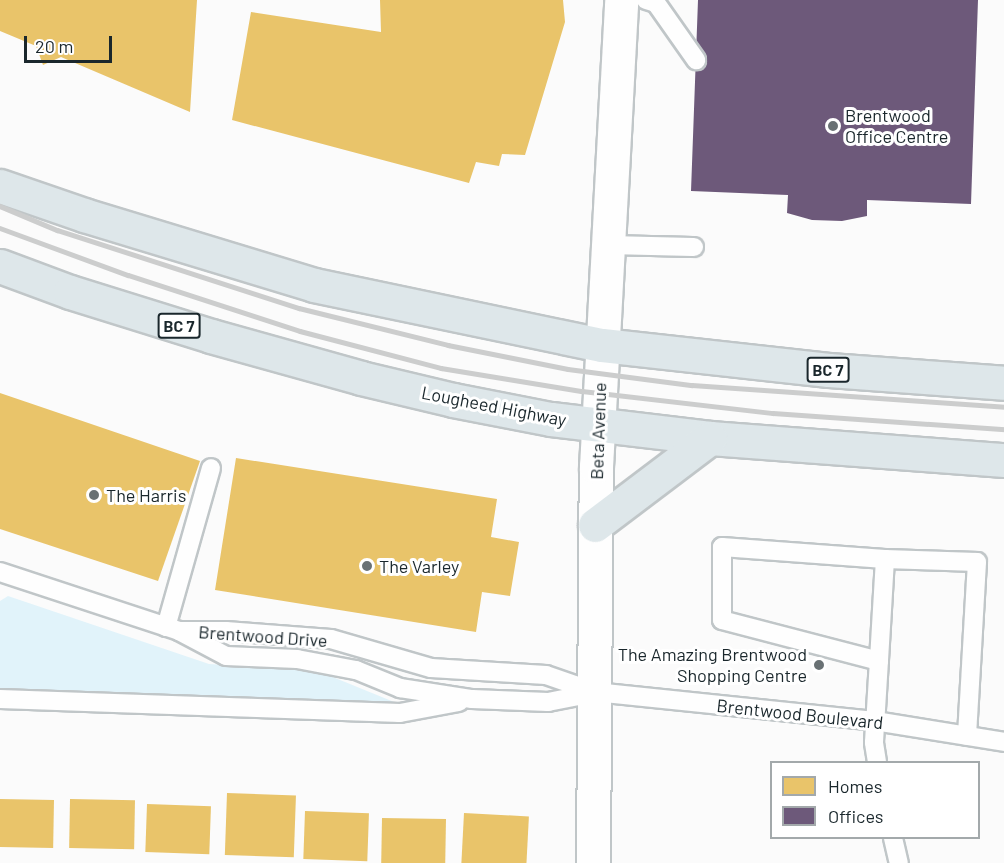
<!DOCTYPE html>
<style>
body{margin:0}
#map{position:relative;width:1004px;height:863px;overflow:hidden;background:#fbfbfb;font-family:Barlow,sans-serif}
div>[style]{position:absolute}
.green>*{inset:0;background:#e1f3fa}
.homes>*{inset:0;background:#e9c46a;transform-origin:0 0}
.offices>*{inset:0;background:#6d597a}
.roads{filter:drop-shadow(2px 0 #c0c6c8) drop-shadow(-2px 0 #c0c6c8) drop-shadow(0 2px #c0c6c8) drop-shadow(0 -2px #c0c6c8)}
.service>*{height:18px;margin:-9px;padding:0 9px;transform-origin:9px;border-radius:9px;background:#fefefe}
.tertiary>*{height:33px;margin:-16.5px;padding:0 16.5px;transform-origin:16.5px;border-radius:16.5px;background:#fefefe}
.primary>*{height:33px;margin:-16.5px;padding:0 16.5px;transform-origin:16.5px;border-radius:16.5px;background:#dee7ea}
.rail>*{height:4.5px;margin:-2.25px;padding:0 2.25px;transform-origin:2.25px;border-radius:2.25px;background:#cccdcd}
.dots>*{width:16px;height:16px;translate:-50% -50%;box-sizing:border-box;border:3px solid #fff;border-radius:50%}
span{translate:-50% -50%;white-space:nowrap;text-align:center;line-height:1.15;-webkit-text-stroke:6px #fff;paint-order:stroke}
.shield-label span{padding:2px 4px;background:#fff;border:2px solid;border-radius:4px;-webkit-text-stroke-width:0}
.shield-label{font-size:16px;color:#1a272c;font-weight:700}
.poi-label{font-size:18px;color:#1a272c}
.left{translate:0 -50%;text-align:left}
.right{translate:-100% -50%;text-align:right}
.street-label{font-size:18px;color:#1a272c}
.legend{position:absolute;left:770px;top:761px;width:210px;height:78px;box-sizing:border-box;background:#fff;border:2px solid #a3a9ab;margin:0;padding:8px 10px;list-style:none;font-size:18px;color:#1a272c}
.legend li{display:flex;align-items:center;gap:12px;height:30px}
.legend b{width:30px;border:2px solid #a3a9ab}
.scale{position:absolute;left:24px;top:36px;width:88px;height:27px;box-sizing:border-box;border:3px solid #1a272c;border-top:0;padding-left:8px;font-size:18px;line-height:21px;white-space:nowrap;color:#1a272c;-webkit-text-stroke:4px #fff;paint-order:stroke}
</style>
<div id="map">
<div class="green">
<i style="clip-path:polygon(8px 596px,209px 664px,318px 671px,399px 704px,0 688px,0 601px)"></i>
</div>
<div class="homes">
<i style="clip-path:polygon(0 0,197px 0,190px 112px,61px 57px,43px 65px,36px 46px,0 31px)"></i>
<i style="clip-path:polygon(380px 0,563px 0,565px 22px,525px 155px,502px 154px,499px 166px,476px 162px,469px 183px,232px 120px,251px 12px,381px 32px)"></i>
<i style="clip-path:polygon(0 393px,200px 461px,158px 581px,0 529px)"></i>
<i style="clip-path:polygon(236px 458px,497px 499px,491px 537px,519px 542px,510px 596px,482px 592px,476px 632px,215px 590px)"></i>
<i style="left:227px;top:793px;width:69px;height:62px;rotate:2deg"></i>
<i style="left:0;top:799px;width:54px;height:48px;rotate:1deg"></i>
<i style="left:70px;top:799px;width:65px;height:49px;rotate:1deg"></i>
<i style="left:147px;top:804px;width:64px;height:48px;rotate:2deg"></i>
<i style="left:305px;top:811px;width:64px;height:48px;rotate:2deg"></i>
<i style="left:464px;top:813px;width:65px;height:50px;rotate:3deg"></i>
<i style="left:382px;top:818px;width:64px;height:45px;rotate:1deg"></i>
</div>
<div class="offices">
<i style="clip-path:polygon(698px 0,978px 0,971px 204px,867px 200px,867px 216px,842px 221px,812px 220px,787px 213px,788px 195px,691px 191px)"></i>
</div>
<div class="roads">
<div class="service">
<i style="left:646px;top:0;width:10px;rotate:17deg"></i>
<i style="left:656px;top:3px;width:70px;rotate:54.9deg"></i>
<i style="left:608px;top:245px;width:86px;rotate:1.3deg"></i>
<i style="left:885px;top:559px;width:102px;rotate:93.4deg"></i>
<i style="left:879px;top:661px;width:162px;rotate:-165.4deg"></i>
<i style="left:722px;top:620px;width:73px;rotate:-90deg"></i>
<i style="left:722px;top:547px;width:163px;rotate:4.2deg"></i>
<i style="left:885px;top:559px;width:92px;rotate:1.9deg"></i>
<i style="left:977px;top:562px;width:174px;rotate:93.3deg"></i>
<i style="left:0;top:572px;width:188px;rotate:18.2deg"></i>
<i style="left:179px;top:631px;width:53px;rotate:28deg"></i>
<i style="left:226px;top:656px;width:71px;rotate:2.4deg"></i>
<i style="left:297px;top:659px;width:60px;rotate:10.6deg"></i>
<i style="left:356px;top:670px;width:48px;rotate:22.2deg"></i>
<i style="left:400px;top:688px;width:73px;rotate:8.7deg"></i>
<i style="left:472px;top:699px;width:76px;rotate:2.3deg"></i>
<i style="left:548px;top:702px;width:47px;rotate:-11.1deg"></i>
<i style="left:166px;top:627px;width:165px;rotate:-74.2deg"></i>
<i style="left:179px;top:631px;width:47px"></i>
<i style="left:226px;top:631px;width:105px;rotate:4.4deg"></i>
<i style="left:331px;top:639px;width:104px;rotate:16.2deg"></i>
<i style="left:431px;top:668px;width:115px;rotate:3.5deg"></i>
<i style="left:546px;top:675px;width:52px;rotate:19.1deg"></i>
<i style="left:595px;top:692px;width:281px;rotate:5.9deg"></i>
<i style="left:875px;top:721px;width:131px;rotate:9.2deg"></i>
<i style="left:0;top:699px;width:400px;rotate:2deg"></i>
<i style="left:400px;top:713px;width:60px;rotate:-10.6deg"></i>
<i style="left:877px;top:762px;width:20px;rotate:-99deg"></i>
<i style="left:874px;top:742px;width:81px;rotate:-86.5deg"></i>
<i style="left:893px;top:838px;width:26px;rotate:77deg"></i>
</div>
<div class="tertiary">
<i style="left:593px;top:863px;width:396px;rotate:-89.6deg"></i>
<i style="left:596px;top:467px;width:468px;rotate:-86.9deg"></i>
</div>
<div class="primary">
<i style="left:0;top:186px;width:89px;rotate:19deg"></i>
<i style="left:84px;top:215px;width:240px;rotate:16.9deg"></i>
<i style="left:314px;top:285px;width:294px;rotate:11.8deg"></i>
<i style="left:602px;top:345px;width:228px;rotate:6.3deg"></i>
<i style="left:829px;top:370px;width:175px;rotate:4.2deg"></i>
<i style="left:0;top:266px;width:75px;rotate:20.4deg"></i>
<i style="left:70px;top:292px;width:148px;rotate:17.3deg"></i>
<i style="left:211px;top:336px;width:156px;rotate:15.6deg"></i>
<i style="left:361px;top:378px;width:95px;rotate:13.4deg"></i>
<i style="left:453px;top:400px;width:100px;rotate:11deg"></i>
<i style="left:551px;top:419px;width:160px;rotate:6.8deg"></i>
<i style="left:710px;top:438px;width:295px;rotate:4.3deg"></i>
<i style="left:595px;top:525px;width:144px;rotate:-37.1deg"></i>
</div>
</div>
<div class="rail">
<i style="left:0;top:206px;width:62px;rotate:22.8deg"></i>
<i style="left:57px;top:230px;width:254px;rotate:17.9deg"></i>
<i style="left:299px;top:308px;width:154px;rotate:13.9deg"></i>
<i style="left:448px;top:345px;width:122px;rotate:11.3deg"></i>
<i style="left:568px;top:369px;width:125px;rotate:7.4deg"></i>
<i style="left:692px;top:385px;width:313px;rotate:4deg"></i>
<i style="left:0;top:228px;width:136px;rotate:20.2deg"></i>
<i style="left:128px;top:275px;width:181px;rotate:18deg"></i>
<i style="left:300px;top:331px;width:146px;rotate:14.7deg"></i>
<i style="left:441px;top:368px;width:143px;rotate:9.3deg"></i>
<i style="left:582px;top:391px;width:192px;rotate:6.6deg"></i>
<i style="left:773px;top:413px;width:232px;rotate:4deg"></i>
</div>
<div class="dots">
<i style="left:833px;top:126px;background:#697174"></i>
<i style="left:94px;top:495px;background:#697174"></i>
<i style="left:367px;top:566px;background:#697174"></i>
<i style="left:819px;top:665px;background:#697174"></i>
</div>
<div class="shield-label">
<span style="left:179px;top:326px">BC 7</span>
<span style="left:828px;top:370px">BC 7</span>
</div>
<div class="poi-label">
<span class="left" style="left:845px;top:126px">Brentwood<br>Office Centre</span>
<span class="left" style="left:106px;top:495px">The Harris</span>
<span class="left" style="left:379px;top:566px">The Varley</span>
<span class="right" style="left:807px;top:665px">The Amazing Brentwood<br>Shopping Centre</span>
</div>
<div class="street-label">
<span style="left:494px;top:406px;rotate:11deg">Lougheed Highway</span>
<span style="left:598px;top:431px;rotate:-88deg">Beta Avenue</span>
<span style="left:263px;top:636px;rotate:4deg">Brentwood Drive</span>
<span style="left:800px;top:714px;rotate:6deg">Brentwood Boulevard</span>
</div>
<ul class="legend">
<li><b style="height:16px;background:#e9c46a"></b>Homes</li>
<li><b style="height:16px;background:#6d597a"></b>Offices</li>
</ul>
<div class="scale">20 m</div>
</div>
